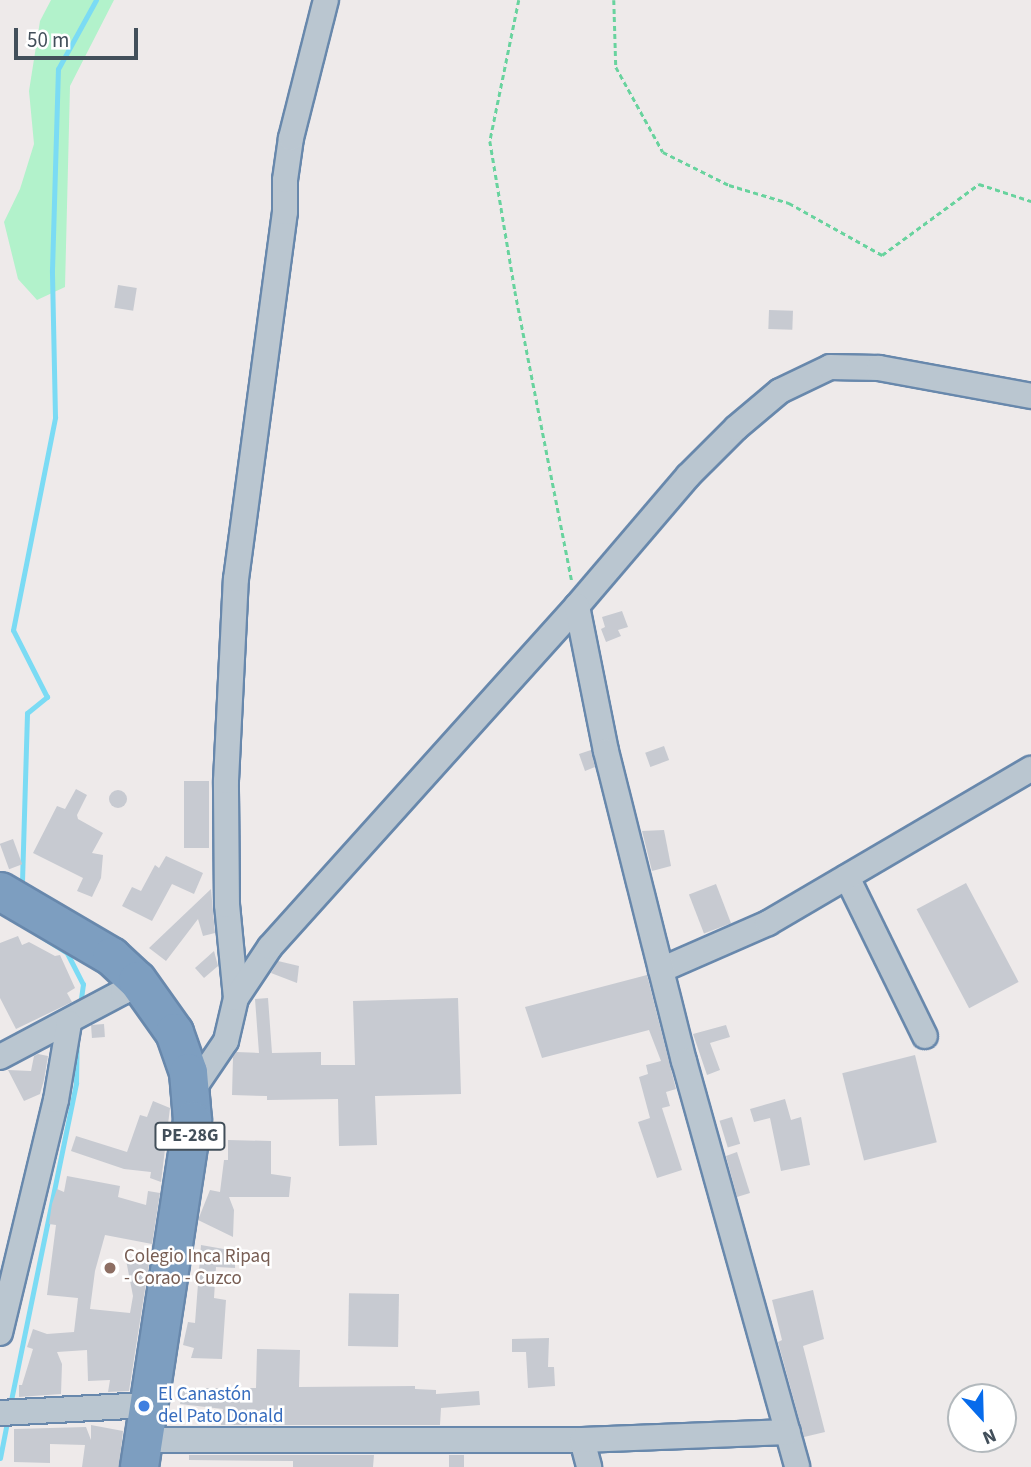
<!DOCTYPE html>
<meta charset="utf-8">
<style>
body{margin:0}
#map{position:relative;width:1031px;height:1467px;overflow:hidden;background:#eeeaea;font-family:"Source Sans 3",sans-serif}
div>[style]{position:absolute}
.green>*{inset:0;background:#b2f2cb}
.stream>*{height:5px;margin:-2.5px;padding:0 2.5px;transform-origin:2.5px;border-radius:2.5px;background:#7bdbf4}
.building>*{inset:0;background:#c7cad1;transform-origin:0 0}
.round{border-radius:50%}
.path>*{height:2.5px;margin-top:-1.25px;transform-origin:0;background:repeating-linear-gradient(90deg,#68d39e 0 5px,transparent 0 8.5px)}
.roads{filter:drop-shadow(2px 0 #6888ac) drop-shadow(-2px 0 #6888ac) drop-shadow(0 2px #6888ac) drop-shadow(0 -2px #6888ac)}
.minor>*{height:24px;margin:-12px;padding:0 12px;transform-origin:12px;border-radius:12px;background:#bac6d0}
.highway>*{height:37px;margin:-18.5px;padding:0 18.5px;transform-origin:18.5px;border-radius:18.5px;background:#7d9ec0}
.dots>*{width:19px;height:19px;translate:-50% -50%;box-sizing:border-box;border:4px solid #fff;border-radius:50%}
span{translate:-50% -50%;white-space:nowrap;text-align:center;line-height:1.15;-webkit-text-stroke:5px #fff;paint-order:stroke}
.shield-label span{padding:2px 5px;background:#fff;border:2px solid;border-radius:5px;-webkit-text-stroke-width:0}
.shield-label{font-size:18px;color:#424f5a;font-weight:700}
.education-label{font-size:19px;color:#785e54}
.left{translate:0 -50%;text-align:left}
.shop-label{font-size:19px;color:#366cbe}
.north{position:absolute;left:947px;top:1383px;width:70px;height:70px;box-sizing:border-box;background:#fff;border:2px solid #b3b9bd;border-radius:50%;rotate:158deg;font-size:19px;font-weight:700;line-height:28px;text-align:center;color:#424f5a}
.north::after{content:'';display:block;margin:auto;width:24px;height:32px;background:#076beb;clip-path:polygon(50% 0,100% 100%,50% 72%,0 100%)}
.scale{position:absolute;left:14px;top:28px;width:124px;height:32px;box-sizing:border-box;border:4px solid #424f5a;border-top:0;padding-left:9px;font-size:21px;line-height:24px;white-space:nowrap;color:#424f5a;-webkit-text-stroke:5px #fff;paint-order:stroke}
</style>
<div id="map">
<div class="green">
<i style="clip-path:polygon(51px 0,114px 0,70px 86px,65px 287px,37px 300px,18px 279px,4px 222px,20px 189px,34px 144px,29px 91px,40px 21px)"></i>
</div>
<div class="stream">
<i style="left:22px;top:882px;width:169px;rotate:-88.3deg"></i>
<i style="left:27px;top:713px;width:26px;rotate:-39deg"></i>
<i style="left:47px;top:697px;width:75px;rotate:-116.9deg"></i>
<i style="left:13px;top:630px;width:217px;rotate:-78.8deg"></i>
<i style="left:55px;top:417px;width:147px;rotate:-91.2deg"></i>
<i style="left:52px;top:270px;width:201px;rotate:-88.3deg"></i>
<i style="left:58px;top:69px;width:79px;rotate:-61.2deg"></i>
<i style="left:37px;top:934px;width:36px;rotate:32deg"></i>
<i style="left:67px;top:953px;width:35px;rotate:63deg"></i>
<i style="left:83px;top:984px;width:21px;rotate:98deg"></i>
<i style="left:10px;top:1405px;width:329px;rotate:-78.4deg"></i>
<i style="left:76px;top:1083px;width:39px;rotate:-89deg"></i>
<i style="left:0;top:1458px;width:37px;rotate:-79deg"></i>
</div>
<div class="building">
<i style="left:118px;top:285px;width:19px;height:23px;rotate:9deg"></i>
<i style="left:769px;top:310px;width:24px;height:19px;rotate:2deg"></i>
<i style="clip-path:polygon(622px 611px,628px 627px,618px 630px,621px 636px,606px 642px,601px 629px,605px 627px,602px 617px)"></i>
<i style="left:664px;top:746px;width:15px;height:20px;rotate:70deg"></i>
<i style="clip-path:polygon(591px 750px,595px 767px,585px 771px,579px 754px)"></i>
<i style="left:184px;top:781px;width:25px;height:67px"></i>
<i style="clip-path:polygon(76px 789px,87px 795px,77px 815px,78px 819px,103px 833px,92px 853px,103px 855px,101px 878px,92px 897px,77px 891px,83px 878px,33px 853px,57px 806px,65px 809px)"></i>
<i class="round" style="left:109px;top:790px;width:18px;height:18px"></i>
<i style="clip-path:polygon(664px 830px,671px 866px,652px 871px,642px 831px)"></i>
<i style="left:13px;top:839px;width:27px;height:14px;rotate:70deg"></i>
<i style="clip-path:polygon(166px 856px,203px 873px,194px 894px,172px 884px,152px 921px,122px 906px,132px 887px,141px 891px,155px 865px,159px 868px)"></i>
<i style="left:966px;top:883px;width:112px;height:56px;rotate:62deg"></i>
<i style="left:716px;top:884px;width:42px;height:29px;rotate:69deg"></i>
<i style="clip-path:polygon(211px 889px,215px 933px,203px 936px,198px 919px,166px 961px,149px 948px)"></i>
<i style="clip-path:polygon(18px 936px,22px 945px,29px 942px,55px 956px,60px 955px,75px 988px,67px 993px,72px 1002px,16px 1029px,0 998px,0 943px)"></i>
<i style="clip-path:polygon(214px 951px,218px 966px,204px 978px,195px 968px)"></i>
<i style="clip-path:polygon(278px 961px,299px 966px,297px 983px,271px 973px)"></i>
<i style="clip-path:polygon(647px 975px,676px 1089px,666px 1092px,670px 1106px,662px 1108px,682px 1170px,657px 1178px,638px 1122px,650px 1118px,639px 1077px,648px 1074px,646px 1065px,661px 1061px,649px 1030px,542px 1058px,525px 1007px)"></i>
<i style="clip-path:polygon(268px 998px,272px 1053px,321px 1052px,321px 1065px,355px 1065px,353px 1001px,458px 998px,461px 1094px,375px 1096px,377px 1145px,339px 1146px,338px 1099px,267px 1100px,267px 1096px,232px 1095px,233px 1057px,236px 1052px,259px 1053px,255px 999px)"></i>
<i style="left:104px;top:1024px;width:13px;height:13px;rotate:86deg"></i>
<i style="clip-path:polygon(726px 1025px,730px 1037px,710px 1043px,720px 1070px,707px 1075px,693px 1034px)"></i>
<i style="clip-path:polygon(38px 1054px,48px 1056px,44px 1080px,40px 1094px,24px 1101px,8px 1070px,31px 1071px,34px 1056px)"></i>
<i style="left:915px;top:1055px;width:90px;height:75px;rotate:76deg"></i>
<i style="clip-path:polygon(785px 1099px,791px 1120px,801px 1117px,810px 1165px,781px 1171px,770px 1118px,754px 1122px,750px 1109px)"></i>
<i style="clip-path:polygon(153px 1101px,170px 1108px,161px 1182px,150px 1178px,151px 1172px,124px 1169px,71px 1151px,76px 1136px,127px 1152px,140px 1115px,147px 1117px)"></i>
<i style="left:732px;top:1117px;width:28px;height:13px;rotate:73deg"></i>
<i style="clip-path:polygon(228px 1140px,271px 1141px,271px 1174px,291px 1177px,289px 1197px,229px 1197px,234px 1210px,233px 1237px,198px 1220px,210px 1190px,220px 1192px,224px 1160px,228px 1160px)"></i>
<i style="clip-path:polygon(737px 1152px,750px 1193px,737px 1197px,726px 1156px)"></i>
<i style="clip-path:polygon(67px 1176px,120px 1186px,118px 1197px,146px 1205px,148px 1191px,160px 1193px,152px 1244px,105px 1235px,95px 1271px,90px 1309px,130px 1313px,133px 1296px,126px 1260px,151px 1251px,129px 1391px,108px 1392px,110px 1380px,88px 1381px,87px 1350px,57px 1352px,62px 1364px,61px 1394px,19px 1397px,19px 1385px,22px 1385px,33px 1349px,27px 1347px,33px 1329px,47px 1334px,74px 1332px,78px 1298px,47px 1295px,56px 1225px,49px 1224px,52px 1204px,57px 1189px,64px 1192px)"></i>
<i style="clip-path:polygon(201px 1245px,235px 1251px,235px 1268px,216px 1267px,214px 1298px,226px 1300px,222px 1359px,191px 1358px,194px 1348px,183px 1345px,188px 1322px,195px 1323px)"></i>
<i style="clip-path:polygon(813px 1290px,824px 1339px,803px 1346px,825px 1432px,804px 1437px,778px 1342px,782px 1340px,772px 1300px)"></i>
<i style="left:399px;top:1294px;width:53px;height:50px;rotate:91deg"></i>
<i style="clip-path:polygon(549px 1338px,548px 1367px,554px 1367px,555px 1386px,528px 1388px,526px 1352px,512px 1352px,512px 1339px)"></i>
<i style="clip-path:polygon(257px 1349px,300px 1350px,299px 1387px,415px 1386px,415px 1389px,436px 1390px,436px 1394px,479px 1391px,480px 1405px,441px 1408px,440px 1425px,221px 1425px,223px 1409px,180px 1404px,184px 1388px,234px 1388px,233px 1400px,242px 1402px,246px 1388px,256px 1388px)"></i>
<i style="clip-path:polygon(91px 1425px,123px 1431px,119px 1467px,82px 1467px,85px 1445px,50px 1444px,50px 1463px,14px 1462px,14px 1429px,86px 1427px,91px 1440px)"></i>
<i style="clip-path:polygon(189px 1455px,374px 1455px,373px 1467px,293px 1467px,293px 1461px,189px 1460px)"></i>
<i style="left:449px;top:1455px;width:15px;height:12px"></i>
</div>
<div class="path">
<i style="left:519px;top:0;width:144px;rotate:101.6deg"></i>
<i style="left:490px;top:141px;width:152px;rotate:80.5deg"></i>
<i style="left:515px;top:291px;width:297px;rotate:78.9deg"></i>
<i style="left:614px;top:0;width:67px;rotate:88.3deg"></i>
<i style="left:616px;top:67px;width:97px;rotate:61.1deg"></i>
<i style="left:663px;top:152px;width:74px;rotate:26.6deg"></i>
<i style="left:729px;top:185px;width:63px;rotate:16.7deg"></i>
<i style="left:789px;top:203px;width:107px;rotate:29.2deg"></i>
<i style="left:882px;top:255px;width:120px;rotate:-36.2deg"></i>
<i style="left:979px;top:184px;width:55px;rotate:18.1deg"></i>
</div>
<div class="roads">
<div class="minor">
<i style="left:577px;top:606px;width:171px;rotate:-49.5deg"></i>
<i style="left:688px;top:476px;width:68px;rotate:-45deg"></i>
<i style="left:736px;top:428px;width:57px;rotate:-40.1deg"></i>
<i style="left:780px;top:391px;width:55px;rotate:-25.6deg"></i>
<i style="left:830px;top:367px;width:49px;rotate:1.2deg"></i>
<i style="left:879px;top:368px;width:155px;rotate:10.4deg"></i>
<i style="left:847px;top:877px;width:177px;rotate:63.9deg"></i>
<i style="left:661px;top:970px;width:117px;rotate:-23.7deg"></i>
<i style="left:768px;top:923px;width:305px;rotate:-30.4deg"></i>
<i style="left:236px;top:998px;width:93px;rotate:-95.5deg"></i>
<i style="left:227px;top:905px;width:124px;rotate:-90.5deg"></i>
<i style="left:226px;top:781px;width:202px;rotate:-87.2deg"></i>
<i style="left:236px;top:579px;width:370px;rotate:-82.4deg"></i>
<i style="left:285px;top:212px;width:32px;rotate:-90deg"></i>
<i style="left:285px;top:180px;width:42px;rotate:-81.9deg"></i>
<i style="left:291px;top:138px;width:142px;rotate:-75.8deg"></i>
<i style="left:0;top:1057px;width:139px;rotate:-27.9deg"></i>
<i style="left:123px;top:992px;width:18px;rotate:-41deg"></i>
<i style="left:192px;top:1091px;width:60px;rotate:-55.8deg"></i>
<i style="left:226px;top:1041px;width:44px;rotate:-76.9deg"></i>
<i style="left:236px;top:998px;width:61px;rotate:-56.3deg"></i>
<i style="left:270px;top:947px;width:459px;rotate:-48deg"></i>
<i style="left:577px;top:606px;width:148px;rotate:78.7deg"></i>
<i style="left:606px;top:751px;width:320px;rotate:75.9deg"></i>
<i style="left:684px;top:1061px;width:421px;rotate:74.4deg"></i>
<i style="left:0;top:1333px;width:240px;rotate:-76.5deg"></i>
<i style="left:56px;top:1100px;width:78px;rotate:-80.4deg"></i>
<i style="left:0;top:1413px;width:149px;rotate:-3.1deg"></i>
<i style="left:144px;top:1440px;width:438px"></i>
<i style="left:582px;top:1440px;width:28px;rotate:75deg"></i>
<i style="left:582px;top:1440px;width:206px;rotate:-2.2deg"></i>
</div>
<div class="highway">
<i style="left:0;top:891px;width:129px;rotate:30.4deg"></i>
<i style="left:111px;top:956px;width:35px;rotate:43deg"></i>
<i style="left:137px;top:980px;width:64px;rotate:54.6deg"></i>
<i style="left:174px;top:1032px;width:42px;rotate:70.7deg"></i>
<i style="left:188px;top:1072px;width:48px;rotate:85.2deg"></i>
<i style="left:192px;top:1120px;width:351px;rotate:98.7deg"></i>
</div>
</div>
<div class="dots">
<i style="left:110px;top:1268px;background:#8d6e63"></i>
<i style="left:144px;top:1406px;background:#3f7fe0"></i>
</div>
<div class="shield-label">
<span style="left:190px;top:1136px">PE-28G</span>
</div>
<div class="education-label">
<span class="left" style="left:124px;top:1268px">Colegio Inca Ripaq<br>- Corao - Cuzco</span>
</div>
<div class="shop-label">
<span class="left" style="left:158px;top:1406px">El Canastón<br>del Pato Donald</span>
</div>
<div class="north">N</div>
<div class="scale">50 m</div>
</div>
